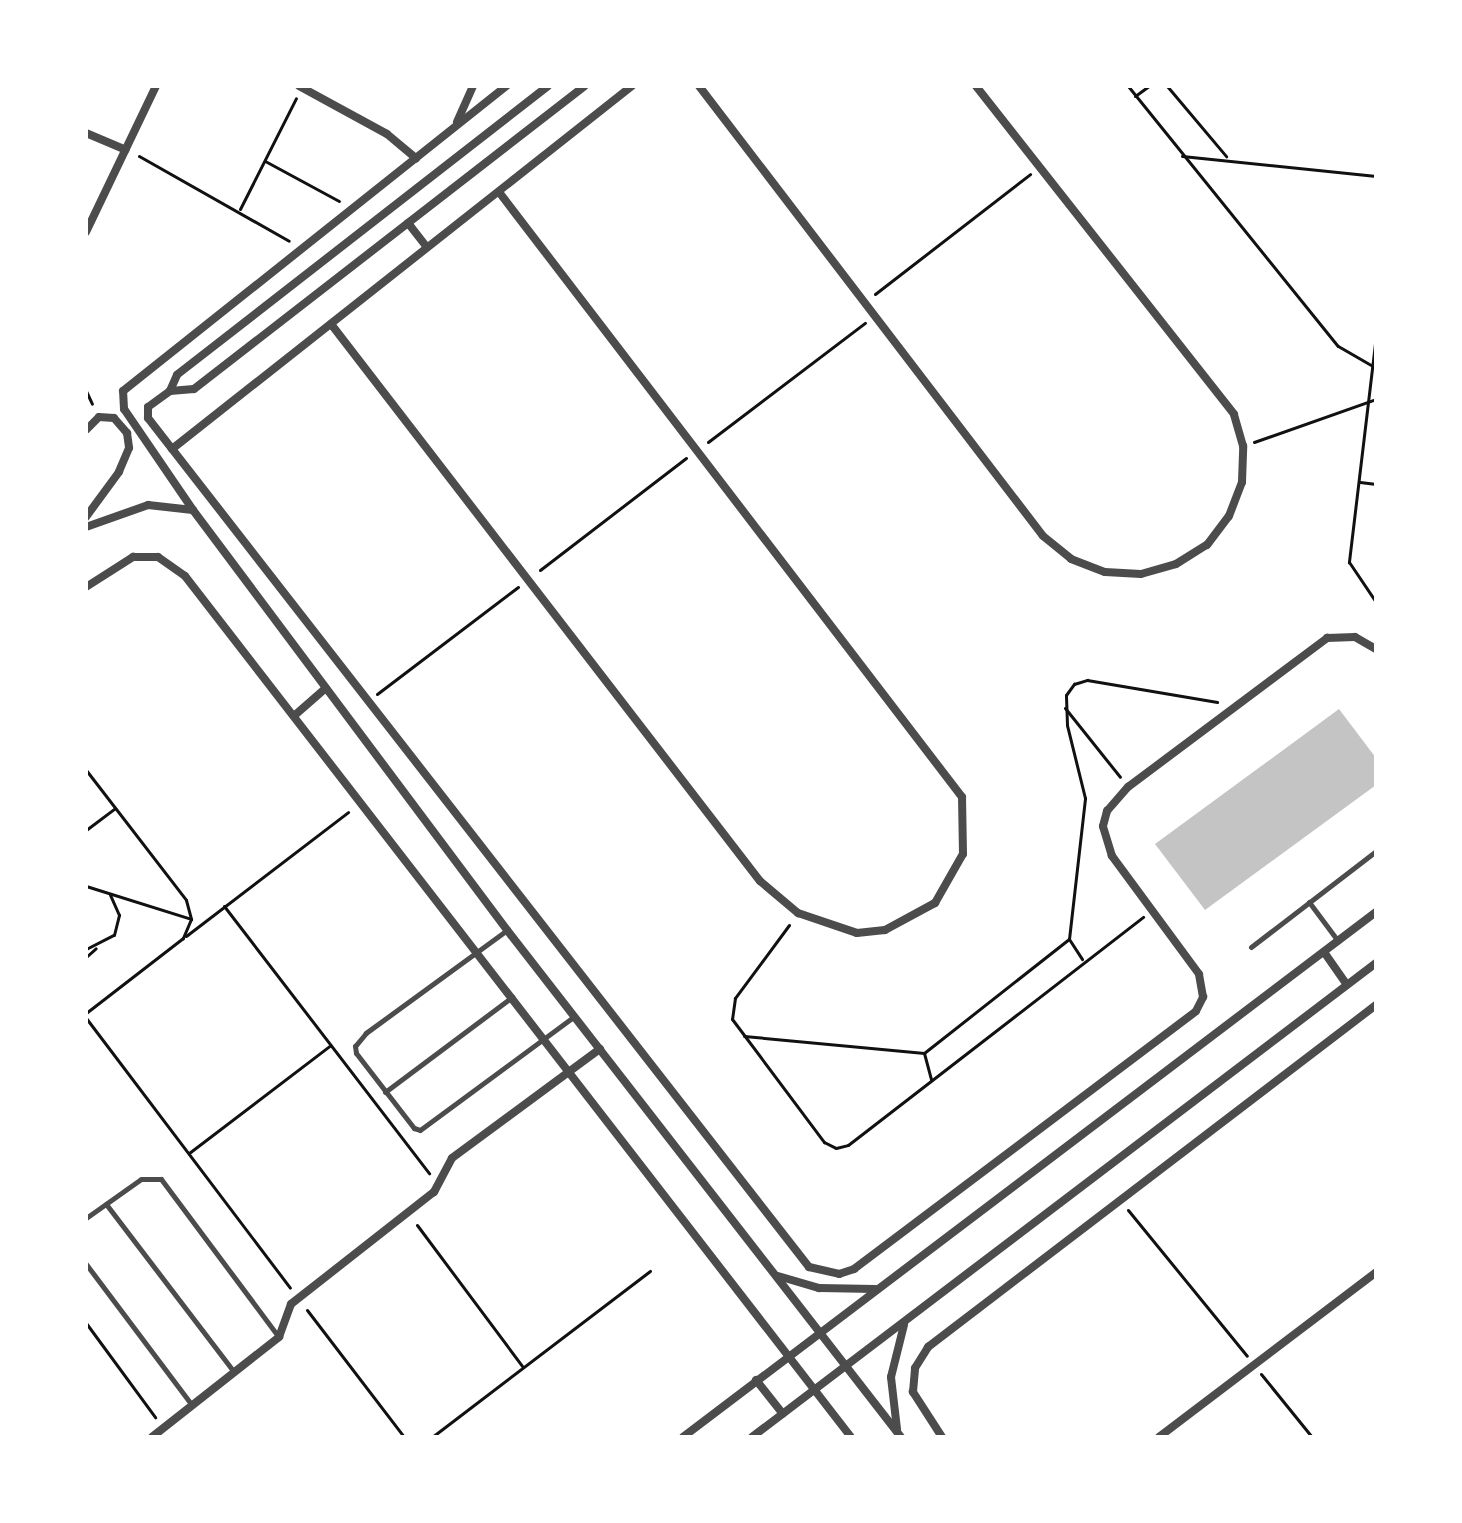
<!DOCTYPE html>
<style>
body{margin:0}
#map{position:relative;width:1462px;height:1523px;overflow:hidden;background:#fff;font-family:"PT Sans Narrow",sans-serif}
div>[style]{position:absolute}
.building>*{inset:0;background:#c4c4c4}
.path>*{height:3px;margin:-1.5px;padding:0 1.5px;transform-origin:1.5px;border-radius:1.5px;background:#111}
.service>*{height:5px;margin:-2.5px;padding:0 2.5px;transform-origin:2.5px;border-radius:2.5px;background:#4c4c4c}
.minor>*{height:8px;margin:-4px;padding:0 4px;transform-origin:4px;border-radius:4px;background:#4c4c4c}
span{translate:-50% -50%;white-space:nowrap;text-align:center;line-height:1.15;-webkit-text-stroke:6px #fff;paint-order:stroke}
.frame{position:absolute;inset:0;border:88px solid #fff;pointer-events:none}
</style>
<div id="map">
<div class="building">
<i style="clip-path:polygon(1339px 709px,1376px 758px,1376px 785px,1205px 910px,1155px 844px)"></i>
</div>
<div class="path">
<i style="left:1128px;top:86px;width:334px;rotate:51.1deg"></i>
<i style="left:1338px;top:346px;width:44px;rotate:30.1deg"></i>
<i style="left:1167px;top:86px;width:92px;rotate:49.9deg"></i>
<i style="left:1135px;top:96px;width:17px;rotate:-36deg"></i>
<i style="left:139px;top:156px;width:172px;rotate:29.5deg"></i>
<i style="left:1182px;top:156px;width:195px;rotate:5.9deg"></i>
<i style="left:265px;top:161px;width:84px;rotate:28.4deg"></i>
<i style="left:240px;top:209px;width:124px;rotate:-63.2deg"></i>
<i style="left:875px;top:294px;width:196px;rotate:-37.7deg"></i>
<i style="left:1376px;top:335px;width:229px;rotate:96.8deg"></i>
<i style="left:1349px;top:562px;width:48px;rotate:56deg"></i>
<i style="left:86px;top:391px;width:14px;rotate:65deg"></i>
<i style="left:708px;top:442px;width:197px;rotate:-37.2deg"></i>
<i style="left:1254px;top:442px;width:129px;rotate:-19.4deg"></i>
<i style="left:1360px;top:482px;width:16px;rotate:7deg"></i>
<i style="left:540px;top:570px;width:184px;rotate:-37.5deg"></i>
<i style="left:377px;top:694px;width:177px;rotate:-37.2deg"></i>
<i style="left:1065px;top:708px;width:88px;rotate:51.4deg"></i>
<i style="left:86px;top:770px;width:164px;rotate:52.4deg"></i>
<i style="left:186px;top:900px;width:20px;rotate:75deg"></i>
<i style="left:191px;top:919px;width:21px;rotate:113deg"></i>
<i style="left:183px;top:938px;width:123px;rotate:142.3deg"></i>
<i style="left:86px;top:830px;width:36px;rotate:-37deg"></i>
<i style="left:86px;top:886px;width:110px;rotate:17.4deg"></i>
<i style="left:224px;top:906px;width:337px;rotate:52.5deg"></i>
<i style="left:789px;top:925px;width:91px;rotate:126.5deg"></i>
<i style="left:735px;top:998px;width:21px;rotate:98deg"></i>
<i style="left:732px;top:1019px;width:154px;rotate:53.2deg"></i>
<i style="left:824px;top:1142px;width:13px;rotate:27deg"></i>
<i style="left:836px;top:1148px;width:12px;rotate:-14deg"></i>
<i style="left:848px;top:1145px;width:373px;rotate:-37.7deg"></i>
<i style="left:186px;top:936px;width:204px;rotate:-37.4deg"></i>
<i style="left:1069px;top:939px;width:24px;rotate:57deg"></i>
<i style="left:86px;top:949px;width:31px;rotate:-27deg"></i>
<i style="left:114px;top:935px;width:21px;rotate:-76deg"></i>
<i style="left:119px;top:915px;width:22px;rotate:-114deg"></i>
<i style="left:86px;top:957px;width:13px;rotate:-42deg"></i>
<i style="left:86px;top:1018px;width:338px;rotate:52.9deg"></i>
<i style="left:744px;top:1036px;width:181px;rotate:5.4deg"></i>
<i style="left:924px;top:1053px;width:184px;rotate:-38.2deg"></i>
<i style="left:1069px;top:939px;width:142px;rotate:-83.5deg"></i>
<i style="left:1085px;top:798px;width:75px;rotate:-103.9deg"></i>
<i style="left:1067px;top:725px;width:30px;rotate:-92deg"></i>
<i style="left:1066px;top:695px;width:14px;rotate:-54deg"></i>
<i style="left:1074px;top:684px;width:14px;rotate:-17deg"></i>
<i style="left:1087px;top:680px;width:132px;rotate:9.6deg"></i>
<i style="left:924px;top:1053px;width:28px;rotate:75deg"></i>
<i style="left:189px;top:1153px;width:178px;rotate:-37.3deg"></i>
<i style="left:1128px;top:1210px;width:188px;rotate:50.8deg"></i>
<i style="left:417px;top:1225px;width:176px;rotate:53.3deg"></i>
<i style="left:307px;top:1310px;width:160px;rotate:52.6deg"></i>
<i style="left:86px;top:1323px;width:117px;rotate:53.7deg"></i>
<i style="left:1261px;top:1374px;width:81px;rotate:51deg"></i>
<i style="left:432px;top:1437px;width:274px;rotate:-37.3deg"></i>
</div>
<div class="service">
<i style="left:1309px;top:902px;width:49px;rotate:53.4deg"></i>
<i style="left:507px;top:930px;width:175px;rotate:143.9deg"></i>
<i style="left:366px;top:1033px;width:17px;rotate:130deg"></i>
<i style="left:355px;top:1046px;width:7px;rotate:82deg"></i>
<i style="left:356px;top:1053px;width:95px;rotate:52.3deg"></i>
<i style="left:414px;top:1128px;width:6px;rotate:18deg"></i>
<i style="left:420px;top:1130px;width:190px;rotate:-36.4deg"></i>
<i style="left:1251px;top:947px;width:158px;rotate:-37.5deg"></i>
<i style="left:385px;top:1092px;width:159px;rotate:-36.8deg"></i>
<i style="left:106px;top:1204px;width:211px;rotate:52.7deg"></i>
<i style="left:86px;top:1218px;width:67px;rotate:-35.3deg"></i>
<i style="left:141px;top:1179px;width:20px"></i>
<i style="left:161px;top:1179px;width:196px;rotate:53.3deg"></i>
<i style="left:86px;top:1264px;width:176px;rotate:53.1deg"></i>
</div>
<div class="minor">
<i style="left:299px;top:86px;width:100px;rotate:28.6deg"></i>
<i style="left:387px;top:134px;width:38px;rotate:40deg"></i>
<i style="left:548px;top:86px;width:470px;rotate:142.1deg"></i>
<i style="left:177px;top:375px;width:17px;rotate:114deg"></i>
<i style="left:170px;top:391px;width:27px;rotate:144deg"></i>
<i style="left:148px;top:407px;width:11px;rotate:90deg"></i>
<i style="left:148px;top:418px;width:1076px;rotate:52.1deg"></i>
<i style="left:809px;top:1267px;width:31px;rotate:13deg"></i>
<i style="left:839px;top:1274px;width:16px;rotate:-18deg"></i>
<i style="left:854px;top:1269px;width:428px;rotate:-37deg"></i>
<i style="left:1196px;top:1011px;width:16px;rotate:-63deg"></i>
<i style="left:1203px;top:997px;width:23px;rotate:-100deg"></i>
<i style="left:1199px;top:974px;width:147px;rotate:-126.4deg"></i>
<i style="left:1112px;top:856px;width:31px;rotate:-107deg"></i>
<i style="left:1103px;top:826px;width:16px;rotate:-75deg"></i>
<i style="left:1107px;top:811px;width:32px;rotate:-49deg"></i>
<i style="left:1128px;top:787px;width:249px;rotate:-36.8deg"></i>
<i style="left:1327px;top:638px;width:28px;rotate:-2deg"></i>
<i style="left:1355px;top:637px;width:24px;rotate:30deg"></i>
<i style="left:699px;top:86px;width:566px;rotate:52.6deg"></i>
<i style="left:1043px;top:536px;width:36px;rotate:39deg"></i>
<i style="left:1071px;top:559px;width:36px;rotate:21deg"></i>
<i style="left:1105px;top:572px;width:36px;rotate:3deg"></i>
<i style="left:1141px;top:574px;width:36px;rotate:-16deg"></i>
<i style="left:1176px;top:564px;width:36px;rotate:-32deg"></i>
<i style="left:1207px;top:545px;width:36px;rotate:-53deg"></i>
<i style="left:1229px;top:516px;width:36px;rotate:-69deg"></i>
<i style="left:1242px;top:482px;width:36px;rotate:-88deg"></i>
<i style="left:1243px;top:446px;width:33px;rotate:-106deg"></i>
<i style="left:1234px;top:414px;width:417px;rotate:-128.2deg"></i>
<i style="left:457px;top:122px;width:39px;rotate:-66deg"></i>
<i style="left:86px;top:133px;width:43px;rotate:23deg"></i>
<i style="left:408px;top:223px;width:29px;rotate:52deg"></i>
<i style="left:86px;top:232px;width:162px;rotate:-64.4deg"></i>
<i style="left:331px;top:324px;width:703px;rotate:52.4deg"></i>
<i style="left:760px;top:881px;width:50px;rotate:40.1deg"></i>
<i style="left:798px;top:913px;width:62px;rotate:18.7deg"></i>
<i style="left:857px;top:933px;width:28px;rotate:-6deg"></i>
<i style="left:885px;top:930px;width:57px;rotate:-28.4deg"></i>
<i style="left:935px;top:903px;width:56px;rotate:-60.3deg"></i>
<i style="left:963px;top:854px;width:57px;rotate:-91deg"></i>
<i style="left:962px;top:797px;width:762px;rotate:-127.43deg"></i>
<i style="left:170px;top:391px;width:24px;rotate:-5deg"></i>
<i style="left:194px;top:389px;width:494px;rotate:-37.8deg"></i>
<i style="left:86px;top:430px;width:18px;rotate:-45deg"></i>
<i style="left:99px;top:417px;width:15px;rotate:4deg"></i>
<i style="left:114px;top:418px;width:20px;rotate:49deg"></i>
<i style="left:127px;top:433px;width:15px;rotate:82deg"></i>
<i style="left:129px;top:448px;width:26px;rotate:113deg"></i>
<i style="left:119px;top:472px;width:56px;rotate:126.3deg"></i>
<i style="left:172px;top:449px;width:586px;rotate:-38.28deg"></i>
<i style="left:193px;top:510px;width:122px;rotate:-124.3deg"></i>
<i style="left:124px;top:409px;width:18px;rotate:-93deg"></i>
<i style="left:123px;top:391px;width:490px;rotate:-38.5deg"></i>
<i style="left:86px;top:527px;width:66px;rotate:-19.5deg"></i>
<i style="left:148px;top:505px;width:45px;rotate:6.3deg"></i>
<i style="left:193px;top:510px;width:524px;rotate:53.22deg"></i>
<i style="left:507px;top:930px;width:642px;rotate:52.15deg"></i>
<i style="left:86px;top:587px;width:56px;rotate:-32.6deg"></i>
<i style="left:133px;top:557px;width:25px"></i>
<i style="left:158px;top:557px;width:33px;rotate:35deg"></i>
<i style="left:185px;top:576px;width:1089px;rotate:52.28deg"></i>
<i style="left:295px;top:715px;width:41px;rotate:-41.1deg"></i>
<i style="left:1324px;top:952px;width:40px;rotate:55.1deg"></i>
<i style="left:778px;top:1276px;width:43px;rotate:16.3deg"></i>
<i style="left:819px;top:1288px;width:56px;rotate:1deg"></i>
<i style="left:756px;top:1380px;width:43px;rotate:51.5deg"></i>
<i style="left:897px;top:1429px;width:52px;rotate:-96.6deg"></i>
<i style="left:891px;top:1377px;width:54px;rotate:-76deg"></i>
<i style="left:152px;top:1437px;width:162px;rotate:-38.2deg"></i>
<i style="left:279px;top:1337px;width:35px;rotate:-70deg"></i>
<i style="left:291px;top:1304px;width:182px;rotate:-38.1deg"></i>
<i style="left:434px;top:1192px;width:38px;rotate:-62deg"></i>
<i style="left:452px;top:1158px;width:184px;rotate:-36.4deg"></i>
<i style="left:683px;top:1437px;width:869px;rotate:-37.15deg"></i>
<i style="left:752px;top:1437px;width:784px;rotate:-37.22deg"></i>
<i style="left:942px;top:1437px;width:54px;rotate:-122.8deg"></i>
<i style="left:913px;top:1392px;width:24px;rotate:-85deg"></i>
<i style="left:915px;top:1368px;width:25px;rotate:-58deg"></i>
<i style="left:928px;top:1347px;width:564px;rotate:-37.36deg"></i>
<i style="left:1159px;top:1437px;width:273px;rotate:-37.2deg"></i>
</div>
<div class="frame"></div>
</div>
